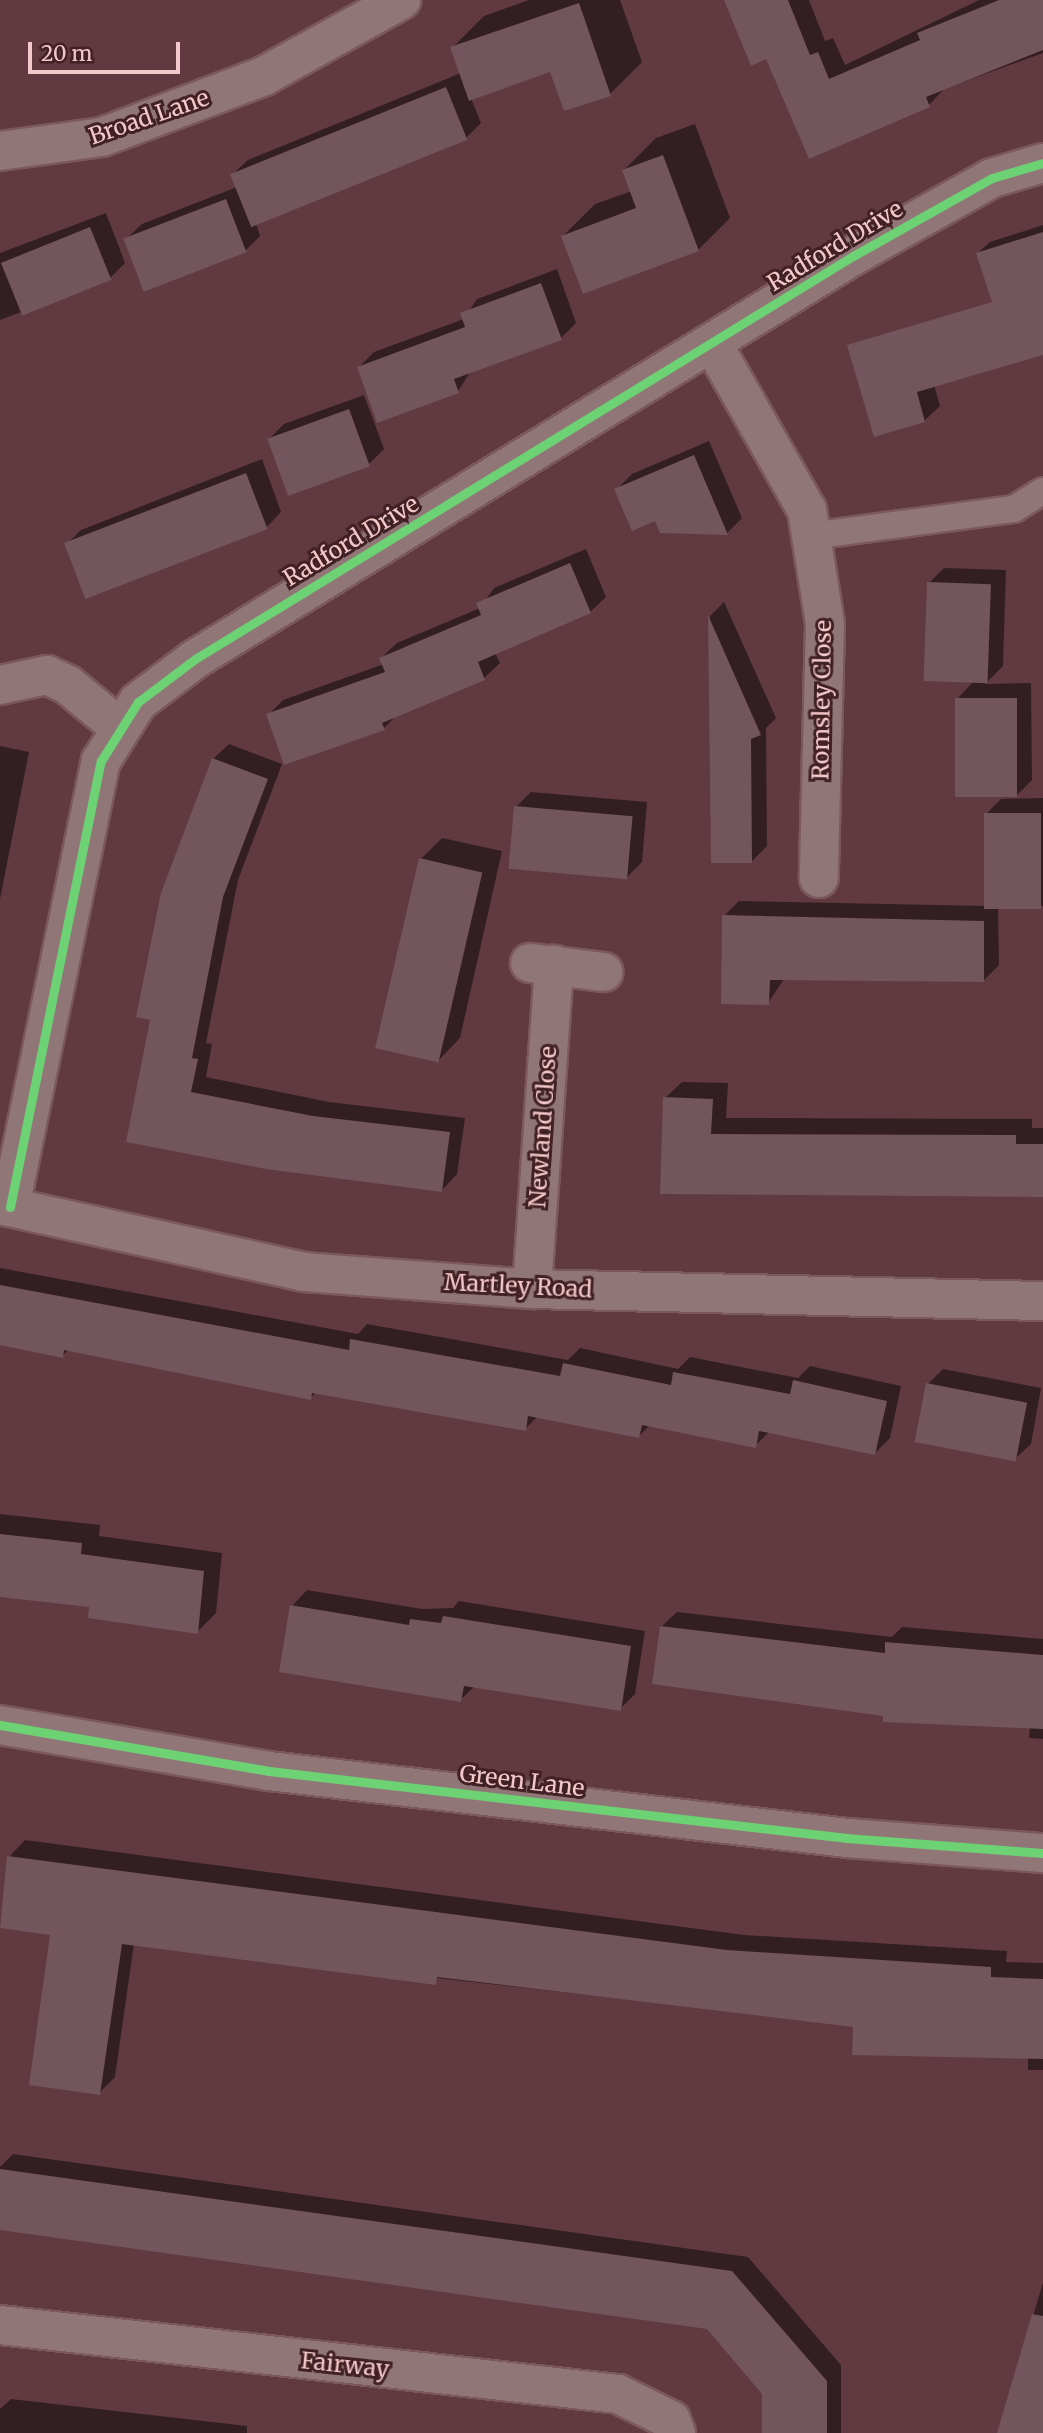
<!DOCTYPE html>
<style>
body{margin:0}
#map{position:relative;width:1043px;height:2433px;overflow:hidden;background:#603a40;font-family:Merriweather,serif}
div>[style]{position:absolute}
.shadow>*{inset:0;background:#0007}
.building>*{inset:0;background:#72555d;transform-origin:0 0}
.roads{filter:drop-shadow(2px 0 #7b585e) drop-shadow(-2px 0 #7b585e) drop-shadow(0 2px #7b585e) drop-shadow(0 -2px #7b585e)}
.lane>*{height:26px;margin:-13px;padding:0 13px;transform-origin:13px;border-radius:13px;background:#917678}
.street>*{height:38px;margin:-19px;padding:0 19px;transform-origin:19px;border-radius:19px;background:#917678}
.cycleway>*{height:9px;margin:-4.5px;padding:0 4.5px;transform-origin:4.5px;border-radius:4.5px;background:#6cd273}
span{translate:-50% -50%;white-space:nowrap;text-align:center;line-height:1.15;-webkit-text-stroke:6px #412124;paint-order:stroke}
.street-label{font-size:23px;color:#f3c8cb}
.scale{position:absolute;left:28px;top:42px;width:152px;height:32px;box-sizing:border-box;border:4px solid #f3c8cb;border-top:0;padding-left:9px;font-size:21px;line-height:24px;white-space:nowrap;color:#f3c8cb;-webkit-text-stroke:5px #412124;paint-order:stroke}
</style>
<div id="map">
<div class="shadow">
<i style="clip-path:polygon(529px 0,620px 0,642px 62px,610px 94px,551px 70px,471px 98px,481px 123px,466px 138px,256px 223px,260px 236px,245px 251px,126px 239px,142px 224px,237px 187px,232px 175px,248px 160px,461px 73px,452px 48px,484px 16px)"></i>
<i style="clip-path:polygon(726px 0,809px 0,825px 41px,833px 38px,845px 65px,979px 0,1043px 0,1043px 53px,944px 89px,929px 105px,810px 156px,767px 57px)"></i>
<i style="clip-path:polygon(695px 124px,730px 218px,698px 250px,563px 236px,595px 204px,632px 191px,624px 170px,656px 138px)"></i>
<i style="clip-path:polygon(106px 213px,125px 263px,110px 278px,0 320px,0 253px)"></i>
<i style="clip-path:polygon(1043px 225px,1043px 298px,978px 253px,990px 242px)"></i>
<i style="clip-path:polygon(557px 269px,576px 323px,561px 338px,471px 371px,458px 391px,359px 367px,374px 352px,464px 319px,477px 299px)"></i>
<i style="clip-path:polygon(874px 364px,928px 364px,940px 406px,924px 421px)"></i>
<i style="clip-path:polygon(364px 395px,384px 449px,369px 464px,269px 439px,284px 424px)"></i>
<i style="clip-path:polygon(709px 441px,742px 518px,727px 533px,661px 531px,656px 519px,617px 489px,632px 474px)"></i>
<i style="clip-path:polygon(262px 459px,281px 512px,266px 528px,66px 545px,81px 530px)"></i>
<i style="clip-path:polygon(586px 549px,606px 597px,590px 612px,495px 653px,500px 663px,484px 678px,397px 715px,384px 728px,268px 715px,283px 700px,384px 664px,381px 658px,397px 643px,480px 608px,494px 588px)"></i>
<i style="clip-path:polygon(944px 568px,1006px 570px,1003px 666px,985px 684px,1031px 683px,1032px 780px,1017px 795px,957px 699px,974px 681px,929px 583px)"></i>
<i style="clip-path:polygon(724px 602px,776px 718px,766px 728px,767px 846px,752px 861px,713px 862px,710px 616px)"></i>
<i style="clip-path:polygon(229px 744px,282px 764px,238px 880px,206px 1043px,212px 1044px,206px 1077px,329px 1102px,465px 1118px,457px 1174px,442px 1190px,128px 1141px,213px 759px)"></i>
<i style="clip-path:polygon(0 746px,29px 752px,0 899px)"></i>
<i style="clip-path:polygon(531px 792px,647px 802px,642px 862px,627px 877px,516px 807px)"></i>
<i style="clip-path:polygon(1043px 798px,1043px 906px,998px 907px,999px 965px,984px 980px,784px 979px,768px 1003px,724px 916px,739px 901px,987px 906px,986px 814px,1001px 799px)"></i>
<i style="clip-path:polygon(442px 838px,502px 851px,460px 1038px,439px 1060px,421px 859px)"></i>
<i style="clip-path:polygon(682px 1082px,728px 1083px,726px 1118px,1032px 1119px,1032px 1128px,1043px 1128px,1043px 1196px,662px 1192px,665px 1098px)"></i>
<i style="clip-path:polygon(0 1268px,358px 1334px,367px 1324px,568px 1360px,580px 1348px,678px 1369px,690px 1357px,798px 1378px,810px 1366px,901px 1386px,890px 1438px,875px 1453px,770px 1431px,755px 1446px,650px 1425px,639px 1436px,538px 1416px,525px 1429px,317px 1392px,310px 1398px,69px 1349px,62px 1356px,0 1343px)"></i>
<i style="clip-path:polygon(943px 1369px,1041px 1388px,1031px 1444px,1015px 1459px,918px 1441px,928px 1384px)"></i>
<i style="clip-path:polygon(0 1514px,100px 1525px,99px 1536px,222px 1553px,216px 1613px,197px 1632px,91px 1606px,0 1596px)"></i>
<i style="clip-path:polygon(307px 1590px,422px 1609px,453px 1608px,459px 1601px,645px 1631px,635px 1694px,620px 1709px,475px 1686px,460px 1700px,292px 1606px)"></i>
<i style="clip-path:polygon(677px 1612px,892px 1637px,902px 1627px,1043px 1639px,1043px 1739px,1029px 1738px,1030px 1727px,885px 1714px,661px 1627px)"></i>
<i style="clip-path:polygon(25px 1840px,744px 1935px,1007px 1951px,1006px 1962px,1043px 1963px,1043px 2070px,1028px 2070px,1028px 2057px,855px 2025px,134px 1944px,115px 2077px,99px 2093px,52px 1933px,9px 1857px)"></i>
<i style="clip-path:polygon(13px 2154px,748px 2257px,841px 2365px,841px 2433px,763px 2433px,764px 2393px,708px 2327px,0 2228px,0 2167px)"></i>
<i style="clip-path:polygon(1043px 2282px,1043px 2433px,999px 2433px)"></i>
<i style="clip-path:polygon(11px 2399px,247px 2426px,247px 2433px,0 2433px,0 2409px)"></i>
</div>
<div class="building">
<i style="clip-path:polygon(724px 0,788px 0,810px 55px,818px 52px,829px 79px,920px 40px,917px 33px,999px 0,1043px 0,1043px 50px,926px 97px,930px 107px,809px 159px,766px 59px,751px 66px)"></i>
<i style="clip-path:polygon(579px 3px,611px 96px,564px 111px,550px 72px,469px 101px,450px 47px)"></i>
<i style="left:446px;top:87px;width:57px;height:233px;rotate:68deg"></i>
<i style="clip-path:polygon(663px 155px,699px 251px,583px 294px,561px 236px,636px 208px,622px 170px)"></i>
<i style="left:226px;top:199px;width:57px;height:110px;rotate:69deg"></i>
<i style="left:90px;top:227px;width:57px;height:96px;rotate:68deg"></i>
<i style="clip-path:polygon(1043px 232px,1043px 355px,917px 392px,925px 422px,874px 437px,847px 345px,992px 302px,976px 253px)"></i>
<i style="clip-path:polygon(541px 283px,562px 340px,454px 379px,459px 393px,377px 423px,357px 367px,465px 327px,460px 313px)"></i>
<i style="left:349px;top:409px;width:61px;height:87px;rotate:70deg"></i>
<i style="clip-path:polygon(694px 455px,728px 535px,660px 533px,655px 521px,632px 531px,614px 489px)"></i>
<i style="left:246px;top:473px;width:60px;height:195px;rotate:69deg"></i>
<i style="clip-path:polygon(570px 563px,591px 613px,478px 662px,485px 680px,382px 723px,385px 730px,284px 765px,266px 714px,385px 672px,379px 658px,481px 615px,476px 603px)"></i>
<i style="left:927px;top:582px;width:64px;height:99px;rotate:2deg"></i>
<i style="clip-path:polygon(708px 615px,761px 735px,751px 739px,752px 863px,711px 863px)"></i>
<i style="left:955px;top:698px;width:62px;height:99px"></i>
<i style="clip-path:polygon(212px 758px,268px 779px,223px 897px,192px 1058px,198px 1059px,191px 1092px,313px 1116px,450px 1132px,442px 1192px,266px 1169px,126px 1142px,150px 1020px,136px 1017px,161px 893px)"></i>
<i style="left:514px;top:806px;width:119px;height:63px;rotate:5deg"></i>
<i style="left:984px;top:813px;width:57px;height:96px"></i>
<i style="left:419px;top:858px;width:65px;height:195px;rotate:13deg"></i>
<i style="clip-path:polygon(722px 915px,984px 921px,984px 982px,770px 980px,769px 1005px,721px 1004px)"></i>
<i style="clip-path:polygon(663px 1097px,713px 1099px,711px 1134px,1016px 1135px,1016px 1144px,1043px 1144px,1043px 1197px,660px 1194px)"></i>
<i style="clip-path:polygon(0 1285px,349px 1350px,350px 1339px,560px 1376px,563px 1363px,671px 1385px,673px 1372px,790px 1394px,793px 1380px,887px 1401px,875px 1455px,759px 1431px,756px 1448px,642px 1425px,639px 1438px,528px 1416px,526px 1431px,312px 1393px,311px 1400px,64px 1350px,63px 1358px,0 1345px)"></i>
<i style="left:926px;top:1383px;width:103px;height:60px;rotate:11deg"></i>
<i style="clip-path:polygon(0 1534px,82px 1543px,81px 1554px,204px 1571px,198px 1634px,88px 1618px,89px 1607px,0 1597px)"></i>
<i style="clip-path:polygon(290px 1605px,409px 1625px,410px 1619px,441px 1623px,443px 1616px,631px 1646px,621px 1711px,464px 1686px,461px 1702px,279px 1672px)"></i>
<i style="clip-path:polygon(660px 1626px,885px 1653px,885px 1642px,1043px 1655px,1043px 1729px,883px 1722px,883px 1716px,652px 1684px)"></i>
<i style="clip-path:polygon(7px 1856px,727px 1950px,991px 1967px,991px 1977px,1043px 1979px,1043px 2059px,852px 2055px,853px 2027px,437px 1977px,436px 1985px,122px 1944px,100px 2095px,29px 2085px,50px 1935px,0 1928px)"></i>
<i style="clip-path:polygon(0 2169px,732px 2271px,827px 2381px,827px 2433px,762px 2433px,762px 2394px,707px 2329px,0 2230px)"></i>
<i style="clip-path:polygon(1032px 2314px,1043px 2316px,1043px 2433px,997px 2433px)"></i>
</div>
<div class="roads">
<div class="lane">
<i style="left:811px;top:536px;width:205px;rotate:-7.6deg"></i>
<i style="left:1014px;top:509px;width:34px;rotate:-32deg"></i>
</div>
<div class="street">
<i style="left:0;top:151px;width:103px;rotate:-7.8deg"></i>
<i style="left:102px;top:137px;width:173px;rotate:-20.6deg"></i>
<i style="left:264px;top:76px;width:157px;rotate:-29deg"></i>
<i style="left:712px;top:343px;width:192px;rotate:60.4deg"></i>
<i style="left:807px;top:510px;width:115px;rotate:81deg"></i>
<i style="left:825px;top:624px;width:254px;rotate:91.4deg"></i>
<i style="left:0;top:685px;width:48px;rotate:-12deg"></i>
<i style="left:47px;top:675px;width:23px;rotate:25deg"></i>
<i style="left:68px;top:685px;width:65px;rotate:39.4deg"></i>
<i style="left:530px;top:963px;width:74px;rotate:7deg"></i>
<i style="left:0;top:1205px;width:312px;rotate:12.4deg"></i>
<i style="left:305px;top:1272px;width:228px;rotate:4.3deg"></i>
<i style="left:532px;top:1289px;width:511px;rotate:1.35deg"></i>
<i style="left:10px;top:1207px;width:455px;rotate:-78.5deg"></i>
<i style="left:101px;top:761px;width:70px;rotate:-57.9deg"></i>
<i style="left:138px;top:702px;width:71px;rotate:-37deg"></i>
<i style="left:195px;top:659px;width:772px;rotate:-31.49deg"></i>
<i style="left:853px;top:256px;width:159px;rotate:-29.3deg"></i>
<i style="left:992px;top:178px;width:53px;rotate:-16.4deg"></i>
<i style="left:532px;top:1289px;width:325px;rotate:-86.1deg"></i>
<i style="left:0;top:1725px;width:273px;rotate:9.7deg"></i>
<i style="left:269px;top:1771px;width:582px;rotate:6.61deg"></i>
<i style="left:847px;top:1838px;width:197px;rotate:4.4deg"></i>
<i style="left:0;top:2325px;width:622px;rotate:6.37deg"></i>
<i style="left:618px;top:2394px;width:59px;rotate:26.1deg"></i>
<i style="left:671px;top:2420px;width:14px;rotate:69deg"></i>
</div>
</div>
<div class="cycleway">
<i style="left:10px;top:1207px;width:455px;rotate:-78.5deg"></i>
<i style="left:101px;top:761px;width:70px;rotate:-57.9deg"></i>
<i style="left:138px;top:702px;width:71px;rotate:-37deg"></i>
<i style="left:195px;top:659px;width:772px;rotate:-31.49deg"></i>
<i style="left:853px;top:256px;width:159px;rotate:-29.3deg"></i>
<i style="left:992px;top:178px;width:53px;rotate:-16.4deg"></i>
<i style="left:0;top:1725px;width:273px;rotate:9.7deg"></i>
<i style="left:269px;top:1771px;width:582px;rotate:6.61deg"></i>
<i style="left:847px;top:1838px;width:197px;rotate:4.4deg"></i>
</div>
<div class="street-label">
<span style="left:149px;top:117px;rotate:-19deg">Broad Lane</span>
<span style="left:835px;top:246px;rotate:-31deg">Radford Drive</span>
<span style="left:351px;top:541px;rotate:-31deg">Radford Drive</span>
<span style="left:822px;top:700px;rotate:-89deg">Romsley Close</span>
<span style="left:543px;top:1127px;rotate:-86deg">Newland Close</span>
<span style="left:518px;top:1286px;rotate:3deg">Martley Road</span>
<span style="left:522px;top:1781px;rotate:7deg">Green Lane</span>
<span style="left:345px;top:2365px;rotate:6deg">Fairway</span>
</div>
<div class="scale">20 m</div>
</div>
